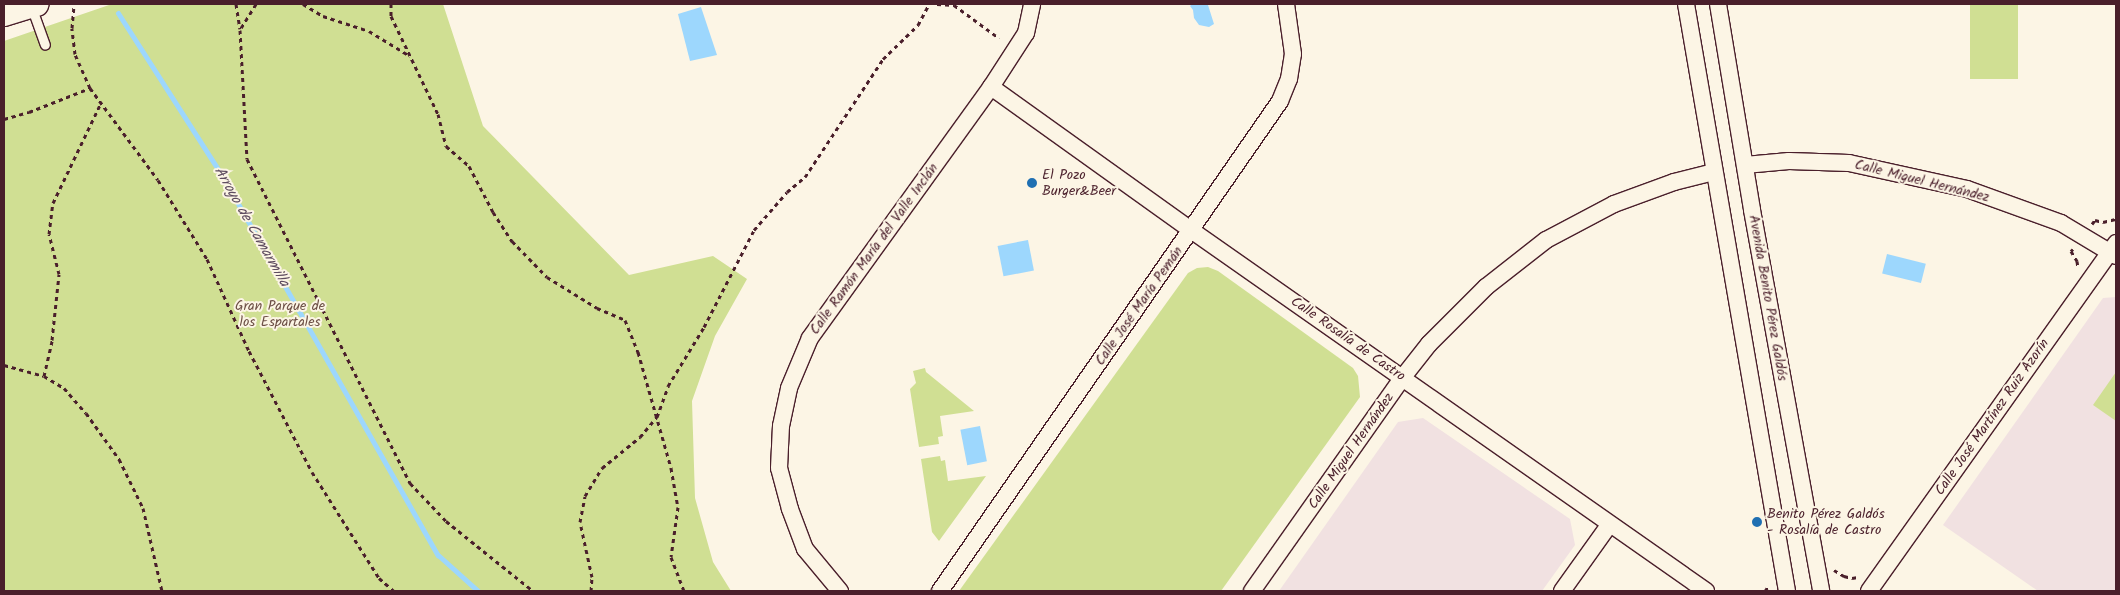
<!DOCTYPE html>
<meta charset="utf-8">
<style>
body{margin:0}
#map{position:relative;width:2120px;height:595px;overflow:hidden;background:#fcf5e5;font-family:Kalam,sans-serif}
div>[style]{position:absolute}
.built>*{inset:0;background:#f1e1e1}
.green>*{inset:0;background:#d0df93;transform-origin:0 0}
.water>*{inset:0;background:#9dd7fd;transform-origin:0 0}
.stream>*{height:5px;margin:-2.5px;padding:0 2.5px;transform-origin:2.5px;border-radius:2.5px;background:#9dd7fd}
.path>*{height:3px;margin-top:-1.5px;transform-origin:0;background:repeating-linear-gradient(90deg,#4a1f2b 0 4px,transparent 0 8px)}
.roads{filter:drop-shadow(1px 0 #4a1f2b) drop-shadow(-1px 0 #4a1f2b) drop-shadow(0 1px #4a1f2b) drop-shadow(0 -1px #4a1f2b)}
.lane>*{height:9px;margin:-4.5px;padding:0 4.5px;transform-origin:4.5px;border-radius:4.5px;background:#fcf5e5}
.street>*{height:16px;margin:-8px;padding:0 8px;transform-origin:8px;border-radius:8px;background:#fcf5e5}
.secondary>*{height:24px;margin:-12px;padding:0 12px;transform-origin:12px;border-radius:12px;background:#fcf5e5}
.dots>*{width:14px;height:14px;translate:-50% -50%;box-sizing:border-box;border:2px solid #fcf5e5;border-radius:50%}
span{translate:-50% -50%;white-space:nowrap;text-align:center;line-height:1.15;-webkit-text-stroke:4px #fcf5e5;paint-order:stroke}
.poi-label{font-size:14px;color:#4a1f2b}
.left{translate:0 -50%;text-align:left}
.street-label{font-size:14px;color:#4a1f2b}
.park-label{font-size:14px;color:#6c4f45}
.water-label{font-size:15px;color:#5f4d60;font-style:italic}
.frame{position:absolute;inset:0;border:5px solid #4a1f2b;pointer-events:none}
</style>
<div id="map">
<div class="built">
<i style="clip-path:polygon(2116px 297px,2116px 591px,2038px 591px,1943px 525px,2103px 298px)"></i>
<i style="clip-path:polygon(1423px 418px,1570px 519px,1575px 545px,1542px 591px,1279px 591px,1398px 422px)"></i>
</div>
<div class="green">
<i style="clip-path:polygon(112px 4px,443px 4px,483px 126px,629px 275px,713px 256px,747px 279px,715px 336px,692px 401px,695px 498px,713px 562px,731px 591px,4px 591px,4px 41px)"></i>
<i style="left:1970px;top:4px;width:48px;height:75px"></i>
<i style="clip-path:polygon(1208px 267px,1218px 271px,1353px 368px,1358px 376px,1360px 397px,1221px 591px,959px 591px,1188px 273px,1197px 268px)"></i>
<i style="clip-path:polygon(925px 368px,926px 372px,974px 411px,940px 416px,943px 436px,938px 437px,939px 444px,919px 447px,910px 389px,916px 383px,913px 371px)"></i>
<i style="clip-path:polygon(2116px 372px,2116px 421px,2093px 405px)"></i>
<i style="clip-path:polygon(940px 456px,941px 461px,945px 460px,948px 481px,986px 476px,939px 541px,932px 532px,921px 459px)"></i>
</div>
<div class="water">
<i style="clip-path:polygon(1192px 4px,1208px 5px,1214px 24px,1209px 27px,1199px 25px,1194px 18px,1193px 10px,1190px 6px)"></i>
<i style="clip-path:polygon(701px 7px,717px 55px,690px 61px,678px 14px)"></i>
<i style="left:1028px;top:240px;width:31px;height:31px;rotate:79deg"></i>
<i style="left:1887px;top:254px;width:40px;height:20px;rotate:14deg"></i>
<i style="left:980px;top:426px;width:36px;height:20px;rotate:79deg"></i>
</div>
<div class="stream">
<i style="left:118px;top:13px;width:197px;rotate:57.4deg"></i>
<i style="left:224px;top:179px;width:433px;rotate:60.4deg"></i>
<i style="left:438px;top:555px;width:54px;rotate:42deg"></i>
</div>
<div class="path">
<i style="left:236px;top:4px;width:25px;rotate:81deg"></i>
<i style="left:256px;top:4px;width:31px;rotate:122deg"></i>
<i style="left:240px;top:30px;width:129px;rotate:86.9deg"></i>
<i style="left:247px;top:159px;width:363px;rotate:63.3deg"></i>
<i style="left:410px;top:483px;width:52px;rotate:46.5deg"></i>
<i style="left:446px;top:521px;width:112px;rotate:38.8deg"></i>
<i style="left:303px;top:4px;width:23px;rotate:31deg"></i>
<i style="left:323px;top:16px;width:48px;rotate:18.1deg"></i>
<i style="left:369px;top:31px;width:48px;rotate:31.4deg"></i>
<i style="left:391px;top:4px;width:12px;rotate:90deg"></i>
<i style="left:391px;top:16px;width:109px;rotate:64.4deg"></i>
<i style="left:438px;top:114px;width:33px;rotate:76deg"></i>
<i style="left:446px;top:146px;width:30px;rotate:41deg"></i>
<i style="left:469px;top:166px;width:52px;rotate:62.4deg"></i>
<i style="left:493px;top:212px;width:35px;rotate:57deg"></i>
<i style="left:512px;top:241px;width:50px;rotate:45.8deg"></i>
<i style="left:547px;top:277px;width:59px;rotate:31.8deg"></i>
<i style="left:597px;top:308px;width:30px;rotate:23deg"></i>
<i style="left:625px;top:320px;width:35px;rotate:68deg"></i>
<i style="left:638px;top:352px;width:121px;rotate:74.1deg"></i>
<i style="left:671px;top:468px;width:40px;rotate:80deg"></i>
<i style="left:678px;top:507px;width:50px;rotate:98deg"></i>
<i style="left:671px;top:557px;width:36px;rotate:69deg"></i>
<i style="left:937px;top:4px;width:17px;rotate:3deg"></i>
<i style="left:954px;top:5px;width:56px;rotate:36.3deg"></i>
<i style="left:90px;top:88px;width:114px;rotate:53.5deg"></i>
<i style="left:158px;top:180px;width:93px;rotate:58.2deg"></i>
<i style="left:207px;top:259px;width:101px;rotate:65.5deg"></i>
<i style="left:249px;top:351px;width:136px;rotate:62.5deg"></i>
<i style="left:312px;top:472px;width:125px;rotate:57.7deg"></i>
<i style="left:379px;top:578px;width:20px;rotate:41deg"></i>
<i style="left:4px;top:119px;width:26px;rotate:-16deg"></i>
<i style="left:29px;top:112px;width:66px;rotate:-21.5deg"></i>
<i style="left:90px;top:88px;width:37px;rotate:-114deg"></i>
<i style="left:75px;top:54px;width:26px;rotate:-97deg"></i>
<i style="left:72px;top:28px;width:21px;rotate:-85deg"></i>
<i style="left:2092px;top:224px;width:5px;rotate:-53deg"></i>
<i style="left:2095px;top:220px;width:8px;rotate:14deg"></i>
<i style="left:2103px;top:222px;width:13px;rotate:-13deg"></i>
<i style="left:2073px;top:249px;width:3px;rotate:135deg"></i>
<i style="left:2071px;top:251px;width:12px;rotate:59deg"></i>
<i style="left:2077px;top:261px;width:7px;rotate:82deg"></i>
<i style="left:4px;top:365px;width:41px;rotate:15.4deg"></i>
<i style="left:44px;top:376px;width:23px;rotate:31deg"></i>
<i style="left:64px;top:388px;width:33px;rotate:49deg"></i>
<i style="left:86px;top:413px;width:57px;rotate:54.3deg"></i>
<i style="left:119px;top:459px;width:55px;rotate:63.9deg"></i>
<i style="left:143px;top:508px;width:85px;rotate:77.1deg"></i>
<i style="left:44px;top:376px;width:37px;rotate:-77deg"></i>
<i style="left:52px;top:340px;width:66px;rotate:-83.9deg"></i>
<i style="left:59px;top:274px;width:41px;rotate:-104deg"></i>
<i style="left:49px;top:234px;width:31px;rotate:-83deg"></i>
<i style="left:53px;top:203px;width:111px;rotate:-64.4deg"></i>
<i style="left:1834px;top:570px;width:12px;rotate:31deg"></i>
<i style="left:1844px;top:576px;width:8px;rotate:14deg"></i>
<i style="left:1852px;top:578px;width:6px;rotate:-9deg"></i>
<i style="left:591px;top:591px;width:14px;rotate:-86deg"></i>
<i style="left:592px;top:577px;width:56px;rotate:-102.3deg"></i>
<i style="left:580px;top:522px;width:26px;rotate:-79deg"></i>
<i style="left:585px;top:496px;width:33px;rotate:-59deg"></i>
<i style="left:602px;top:468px;width:49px;rotate:-39.2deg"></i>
<i style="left:640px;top:437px;width:26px;rotate:-50deg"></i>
<i style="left:657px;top:417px;width:33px;rotate:-70deg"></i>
<i style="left:668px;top:386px;width:69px;rotate:-58.6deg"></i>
<i style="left:704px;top:327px;width:109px;rotate:-62.7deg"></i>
<i style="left:754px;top:230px;width:50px;rotate:-49deg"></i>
<i style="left:787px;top:192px;width:23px;rotate:-40deg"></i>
<i style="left:805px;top:177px;width:141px;rotate:-56.5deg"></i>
<i style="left:883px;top:59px;width:49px;rotate:-44.2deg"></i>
<i style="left:918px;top:25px;width:24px;rotate:-62deg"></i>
<i style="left:1765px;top:591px;width:7px;rotate:-56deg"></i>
</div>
<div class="roads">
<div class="lane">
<i style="left:31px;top:6px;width:41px;rotate:70.3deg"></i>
</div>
<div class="street">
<i style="left:1686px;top:4px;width:596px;rotate:80.24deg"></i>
<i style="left:1718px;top:4px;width:209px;rotate:80.6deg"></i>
<i style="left:1752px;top:210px;width:387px;rotate:79.7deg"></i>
<i style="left:991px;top:87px;width:246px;rotate:35.6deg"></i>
<i style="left:1191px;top:230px;width:629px;rotate:35.03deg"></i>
<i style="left:1745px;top:165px;width:44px;rotate:-5.2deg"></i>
<i style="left:1789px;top:161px;width:60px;rotate:1.9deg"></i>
<i style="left:1849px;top:163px;width:121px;rotate:12.4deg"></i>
<i style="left:1967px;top:189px;width:100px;rotate:19.9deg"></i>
<i style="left:2061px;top:223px;width:64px;rotate:31deg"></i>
<i style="left:840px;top:591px;width:55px;rotate:-129.8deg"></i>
<i style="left:805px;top:549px;width:43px;rotate:-110.6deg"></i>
<i style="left:790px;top:509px;width:42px;rotate:-105deg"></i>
<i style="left:779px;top:468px;width:42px;rotate:-87.3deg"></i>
<i style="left:781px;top:426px;width:39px;rotate:-78deg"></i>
<i style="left:789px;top:388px;width:54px;rotate:-67.2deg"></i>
<i style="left:810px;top:338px;width:309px;rotate:-54.2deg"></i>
<i style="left:991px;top:87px;width:64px;rotate:-57.1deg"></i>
<i style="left:1026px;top:33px;width:30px;rotate:-78deg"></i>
<i style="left:940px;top:591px;width:596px;rotate:-55.24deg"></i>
<i style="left:1280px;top:101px;width:24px;rotate:-68deg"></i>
<i style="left:1289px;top:79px;width:25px;rotate:-81deg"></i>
<i style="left:1293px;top:54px;width:50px;rotate:-98deg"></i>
<i style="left:1252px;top:591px;width:262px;rotate:-54.8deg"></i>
<i style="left:1403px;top:377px;width:42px;rotate:-51.8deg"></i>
<i style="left:1429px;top:344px;width:81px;rotate:-45deg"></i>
<i style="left:1486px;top:287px;width:76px;rotate:-38.1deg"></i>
<i style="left:1546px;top:240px;width:77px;rotate:-27.9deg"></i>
<i style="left:1614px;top:204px;width:64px;rotate:-20.1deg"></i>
<i style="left:1674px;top:182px;width:41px;rotate:-14deg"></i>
<i style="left:1562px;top:591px;width:81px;rotate:-54.5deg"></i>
<i style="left:1869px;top:591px;width:427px;rotate:-54.6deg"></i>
</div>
<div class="secondary">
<i style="left:4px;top:14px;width:34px;rotate:-17deg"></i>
</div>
</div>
<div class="dots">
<i style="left:1032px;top:183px;background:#1f6fb2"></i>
<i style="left:1757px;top:522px;background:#1f6fb2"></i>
</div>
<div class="poi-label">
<span class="left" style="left:1042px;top:183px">El Pozo<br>Burger&amp;Beer</span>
<span class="left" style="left:1767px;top:522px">Benito Pérez Galdós<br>- Rosalía de Castro</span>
</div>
<div class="street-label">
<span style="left:1922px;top:181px;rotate:14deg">Calle Miguel Hernández</span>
<span style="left:874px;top:249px;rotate:-54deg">Calle Ramón María del Valle Inclán</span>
<span style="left:1768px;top:298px;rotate:80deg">Avenida Benito Pérez Galdós</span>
<span style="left:1139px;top:306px;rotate:-55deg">Calle José María Pemán</span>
<span style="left:1348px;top:339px;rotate:35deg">Calle Rosalía de Castro</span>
<span style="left:1992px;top:417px;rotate:-55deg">Calle José Martínez Ruiz Azorín</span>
<span style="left:1351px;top:451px;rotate:-55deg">Calle Miguel Hernández</span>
</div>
<div class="park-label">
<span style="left:280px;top:314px">Gran Parque de<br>los Espartales</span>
</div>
<div class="water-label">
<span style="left:251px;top:227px;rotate:60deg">Arroyo de Camarmilla</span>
</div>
<div class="frame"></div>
</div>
